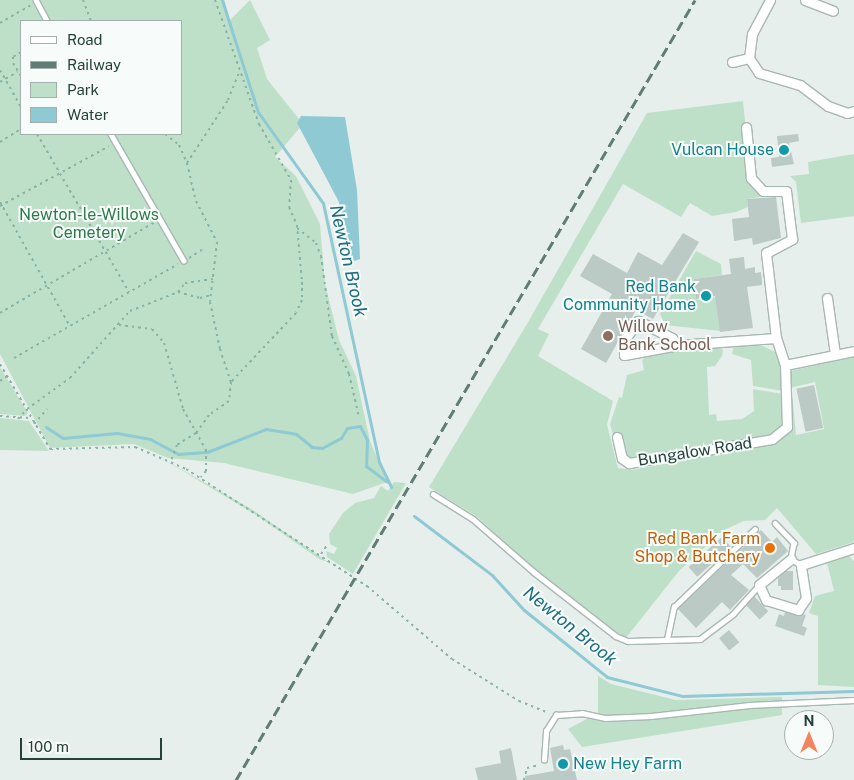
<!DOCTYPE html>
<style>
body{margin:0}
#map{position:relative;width:854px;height:780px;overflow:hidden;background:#e6efeb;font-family:"Public Sans",sans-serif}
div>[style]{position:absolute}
.green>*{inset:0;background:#bfe0c8}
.water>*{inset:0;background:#8ec9d4}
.stream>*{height:3px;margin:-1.5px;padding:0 1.5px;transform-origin:1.5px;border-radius:1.5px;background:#8ec9d4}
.building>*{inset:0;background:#bbcac4;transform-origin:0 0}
.path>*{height:2px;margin-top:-1px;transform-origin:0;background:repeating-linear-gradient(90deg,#86b3a5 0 2.5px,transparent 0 6.5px)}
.roads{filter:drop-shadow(1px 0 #a8b8b2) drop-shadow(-1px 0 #a8b8b2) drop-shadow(0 1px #a8b8b2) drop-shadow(0 -1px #a8b8b2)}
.service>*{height:4.5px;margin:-2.25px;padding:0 2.25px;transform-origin:2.25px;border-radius:2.25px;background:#fff}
.minor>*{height:9px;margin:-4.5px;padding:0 4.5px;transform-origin:4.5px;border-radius:4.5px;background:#fff}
.rail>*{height:3px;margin-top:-1.5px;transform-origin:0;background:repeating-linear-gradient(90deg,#5f7d75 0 10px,transparent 0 15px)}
.dots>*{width:14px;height:14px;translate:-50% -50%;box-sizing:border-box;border:2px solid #f7fbf9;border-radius:50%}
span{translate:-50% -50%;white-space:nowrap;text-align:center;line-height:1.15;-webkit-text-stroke:4px #f7fbf9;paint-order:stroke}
.culture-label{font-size:16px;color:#0d838f}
.right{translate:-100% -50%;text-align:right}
.left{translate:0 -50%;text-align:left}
.park-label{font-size:16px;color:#2d7a4b}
.education-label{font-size:16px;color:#785e54}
.street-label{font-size:16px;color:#24423a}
.food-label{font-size:16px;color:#c56008}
.water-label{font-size:18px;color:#1c6f80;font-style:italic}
.legend{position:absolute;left:20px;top:20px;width:162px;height:115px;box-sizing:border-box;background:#f7fbf9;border:1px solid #a3b1ad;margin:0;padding:6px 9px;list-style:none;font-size:15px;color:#24423a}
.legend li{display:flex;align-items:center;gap:10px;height:25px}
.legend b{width:25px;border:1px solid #a3b1ad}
.north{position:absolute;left:784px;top:710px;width:50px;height:50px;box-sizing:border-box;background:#f7fbf9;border:1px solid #a3b1ad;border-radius:50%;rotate:0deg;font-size:14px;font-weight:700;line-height:20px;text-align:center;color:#24423a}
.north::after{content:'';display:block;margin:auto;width:18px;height:22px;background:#f4845f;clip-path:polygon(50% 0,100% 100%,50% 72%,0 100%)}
.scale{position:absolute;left:20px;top:738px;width:142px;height:22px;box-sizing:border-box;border:2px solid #24423a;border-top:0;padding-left:6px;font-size:15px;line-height:18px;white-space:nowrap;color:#24423a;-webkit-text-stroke:4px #f7fbf9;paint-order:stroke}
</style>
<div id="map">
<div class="green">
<i style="clip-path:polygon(evenodd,0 0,224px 0,230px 20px,250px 0,270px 40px,257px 48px,267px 79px,303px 124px,275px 157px,296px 176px,320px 224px,325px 284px,339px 340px,356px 376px,370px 441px,387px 482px,353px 494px,224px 463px,168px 458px,134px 444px,50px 448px,0 354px,0 0,21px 21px,181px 21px,181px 134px,21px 134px,21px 21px)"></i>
<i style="clip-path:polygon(743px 101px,751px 181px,759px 181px,760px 197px,747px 199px,748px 207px,736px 212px,712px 216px,690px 203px,681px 217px,623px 184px,538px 329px,549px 334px,538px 356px,613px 401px,607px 425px,618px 468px,632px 470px,777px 442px,788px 434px,789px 394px,792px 393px,796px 435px,824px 429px,815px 382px,790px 388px,790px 371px,854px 357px,854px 542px,816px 554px,777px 508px,765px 520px,744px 521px,724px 530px,679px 571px,625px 639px,541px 575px,476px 516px,429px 487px,527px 324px,647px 113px)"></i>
<i style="clip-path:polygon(854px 154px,854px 216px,801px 223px,796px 182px,790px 176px,809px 174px,808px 162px)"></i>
<i style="clip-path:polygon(696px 251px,721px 264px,722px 275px,694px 279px,697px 300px,723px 296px,720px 331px,665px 325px,660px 314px)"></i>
<i style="clip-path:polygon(719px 343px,723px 350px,722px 356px,715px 366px,707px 367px,709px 415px,716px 414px,717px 421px,742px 419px,754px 411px,753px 389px,784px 394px,782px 424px,770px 436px,725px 450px,622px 466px,610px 424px,619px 397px,622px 398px,627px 375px,644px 370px,642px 360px,649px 355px)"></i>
<i style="clip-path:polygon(734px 344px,763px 346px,777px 353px,781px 361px,783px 391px,753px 386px,751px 360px,732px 354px)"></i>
<i style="clip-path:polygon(0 367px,28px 413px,25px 416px,0 414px)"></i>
<i style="clip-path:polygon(0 418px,29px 421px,49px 451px,0 450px)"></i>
<i style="clip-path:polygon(163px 459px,253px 510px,328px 562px,319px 559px,256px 515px)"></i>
<i style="clip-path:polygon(394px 482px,406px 483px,353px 574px,327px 557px,326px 551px,334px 554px,337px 548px,330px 544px,329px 534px,343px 513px,355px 503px,374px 498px,381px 486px,388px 491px)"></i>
<i style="clip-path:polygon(846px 553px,854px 561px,854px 687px,818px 685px,818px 616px,809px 613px,815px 596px,834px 591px,826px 559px)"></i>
<i style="clip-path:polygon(598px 676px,611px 684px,676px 700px,782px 697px,782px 715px,582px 747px,568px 729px,598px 713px)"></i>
</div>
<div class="water">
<i style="clip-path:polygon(301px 116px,345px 117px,357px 190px,360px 259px,351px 262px,339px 202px,297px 123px)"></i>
</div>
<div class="stream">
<i style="left:222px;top:0;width:118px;rotate:72.2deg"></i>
<i style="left:258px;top:112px;width:112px;rotate:54.5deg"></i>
<i style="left:323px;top:203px;width:265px;rotate:77.8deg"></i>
<i style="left:379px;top:462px;width:28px;rotate:64deg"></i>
<i style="left:46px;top:427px;width:20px;rotate:33deg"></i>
<i style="left:63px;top:438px;width:54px;rotate:-5.3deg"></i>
<i style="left:117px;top:433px;width:34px;rotate:10deg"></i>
<i style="left:150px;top:439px;width:32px;rotate:28deg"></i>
<i style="left:178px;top:454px;width:27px;rotate:-4deg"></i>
<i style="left:207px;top:452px;width:63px;rotate:-21.3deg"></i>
<i style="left:266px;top:429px;width:30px;rotate:9deg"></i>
<i style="left:296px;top:434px;width:21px;rotate:39deg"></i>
<i style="left:312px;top:447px;width:10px;rotate:6deg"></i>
<i style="left:322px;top:448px;width:21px;rotate:-28deg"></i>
<i style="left:341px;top:438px;width:12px;rotate:-59deg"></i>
<i style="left:347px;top:428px;width:13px;rotate:-9deg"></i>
<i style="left:360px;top:426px;width:16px;rotate:63deg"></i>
<i style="left:367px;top:440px;width:26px;rotate:92deg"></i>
<i style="left:366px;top:466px;width:26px;rotate:37deg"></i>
<i style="left:414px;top:516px;width:98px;rotate:37.1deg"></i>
<i style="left:492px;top:575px;width:47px;rotate:47.6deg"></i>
<i style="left:524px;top:610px;width:107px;rotate:38.9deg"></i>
<i style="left:607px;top:677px;width:77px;rotate:14.2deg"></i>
<i style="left:682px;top:696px;width:172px;rotate:-1.7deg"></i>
</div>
<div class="building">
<i style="clip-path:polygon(798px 134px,799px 141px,789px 143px,794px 164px,772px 167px,771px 158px,779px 157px,777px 136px)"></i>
<i style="clip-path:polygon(776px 197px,781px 238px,753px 245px,752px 238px,734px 241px,732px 219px,749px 217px,747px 199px)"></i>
<i style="clip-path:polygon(683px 233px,699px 242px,653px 319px,636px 310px,606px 363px,581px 349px,612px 294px,580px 276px,593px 254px,627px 273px,638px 252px,662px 265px)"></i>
<i style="clip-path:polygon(744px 257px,745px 269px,755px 267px,755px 273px,761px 272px,762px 282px,762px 285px,747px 287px,753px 328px,720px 332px,715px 296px,696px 299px,694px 279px,731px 274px,729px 259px)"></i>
<i style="left:814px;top:385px;width:44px;height:18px;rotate:78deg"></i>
<i style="clip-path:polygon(761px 530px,772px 542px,777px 537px,788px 551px,757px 578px,743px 564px,731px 575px,749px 590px,730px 610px,722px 602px,696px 628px,678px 609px)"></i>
<i style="left:722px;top:537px;width:13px;height:45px;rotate:48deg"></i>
<i style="clip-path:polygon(786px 571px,793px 571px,793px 590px,781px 590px,781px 586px,778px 586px,778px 578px)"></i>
<i style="left:754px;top:596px;width:21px;height:12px;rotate:47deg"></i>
<i style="clip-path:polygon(785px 612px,806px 615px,802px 626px,807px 628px,804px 636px,775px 626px,779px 614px,784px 616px)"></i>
<i style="left:729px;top:630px;width:16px;height:13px;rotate:50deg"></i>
<i style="clip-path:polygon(563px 745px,564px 750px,570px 749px,577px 780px,526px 780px,525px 776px,554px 771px,550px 748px)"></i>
<i style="clip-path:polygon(511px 748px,517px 780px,478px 780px,475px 768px,501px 763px,499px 751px)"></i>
</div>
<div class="path">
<i style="left:83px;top:0;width:22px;rotate:69deg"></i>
<i style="left:215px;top:0;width:132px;rotate:70.5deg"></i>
<i style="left:259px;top:124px;width:64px;rotate:60.3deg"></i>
<i style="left:291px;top:180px;width:27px;rotate:94deg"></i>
<i style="left:289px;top:207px;width:20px;rotate:66deg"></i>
<i style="left:297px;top:225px;width:57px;rotate:85deg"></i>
<i style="left:302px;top:282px;width:18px;rotate:90deg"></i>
<i style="left:302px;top:300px;width:14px;rotate:115deg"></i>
<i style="left:296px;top:313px;width:95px;rotate:133.3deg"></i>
<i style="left:0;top:23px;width:36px;rotate:-30deg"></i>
<i style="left:21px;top:52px;width:9px;rotate:148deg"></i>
<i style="left:13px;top:57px;width:6px;rotate:90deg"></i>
<i style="left:13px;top:63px;width:15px;rotate:58deg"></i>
<i style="left:0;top:70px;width:43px;rotate:60.4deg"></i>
<i style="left:0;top:82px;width:20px;rotate:-30deg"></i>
<i style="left:37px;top:134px;width:183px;rotate:59.8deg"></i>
<i style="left:165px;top:134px;width:18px;rotate:38deg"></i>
<i style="left:179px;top:145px;width:20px;rotate:66deg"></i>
<i style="left:187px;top:163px;width:39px;rotate:77deg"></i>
<i style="left:196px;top:201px;width:46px;rotate:62.9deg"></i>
<i style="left:217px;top:242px;width:60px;rotate:96.7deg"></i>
<i style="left:210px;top:302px;width:48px;rotate:78deg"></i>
<i style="left:220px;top:349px;width:35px;rotate:72deg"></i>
<i style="left:231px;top:382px;width:19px;rotate:96deg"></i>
<i style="left:229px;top:401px;width:24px;rotate:145deg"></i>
<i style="left:209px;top:415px;width:22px;rotate:126deg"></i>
<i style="left:196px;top:433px;width:22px;rotate:148deg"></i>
<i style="left:177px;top:445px;width:17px;rotate:111deg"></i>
<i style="left:0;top:142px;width:25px;rotate:-32deg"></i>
<i style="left:187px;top:163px;width:75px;rotate:-56.9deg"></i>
<i style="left:228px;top:100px;width:32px;rotate:-68deg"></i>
<i style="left:0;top:202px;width:142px;rotate:60.6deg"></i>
<i style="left:0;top:206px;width:124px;rotate:-28.8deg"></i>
<i style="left:297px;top:228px;width:24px;rotate:38deg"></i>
<i style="left:316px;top:243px;width:14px;rotate:69deg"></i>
<i style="left:321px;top:256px;width:81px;rotate:82.2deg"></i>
<i style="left:332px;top:336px;width:42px;rotate:65.9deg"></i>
<i style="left:349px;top:374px;width:44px;rotate:76.9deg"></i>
<i style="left:189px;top:258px;width:17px;rotate:-33deg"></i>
<i style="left:178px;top:292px;width:11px;rotate:-52deg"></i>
<i style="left:185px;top:283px;width:28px;rotate:-8deg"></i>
<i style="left:0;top:313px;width:180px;rotate:-30.4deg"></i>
<i style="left:119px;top:325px;width:33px;rotate:7deg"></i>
<i style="left:152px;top:329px;width:18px;rotate:49deg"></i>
<i style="left:164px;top:343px;width:69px;rotate:73.9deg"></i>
<i style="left:183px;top:409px;width:47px;rotate:60.7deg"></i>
<i style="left:206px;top:450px;width:21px;rotate:90deg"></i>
<i style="left:206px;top:471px;width:8px;rotate:130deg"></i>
<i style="left:14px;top:358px;width:189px;rotate:-29.8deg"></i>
<i style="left:0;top:364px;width:99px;rotate:59.5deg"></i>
<i style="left:50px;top:449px;width:85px;rotate:-1.3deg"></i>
<i style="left:135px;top:447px;width:56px;rotate:23.3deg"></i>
<i style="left:186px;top:469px;width:216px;rotate:32.9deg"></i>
<i style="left:367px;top:586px;width:112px;rotate:40.7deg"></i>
<i style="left:452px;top:659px;width:79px;rotate:32.1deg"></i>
<i style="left:519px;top:701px;width:32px;rotate:22deg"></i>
<i style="left:0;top:381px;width:9px;rotate:-36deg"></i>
<i style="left:0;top:416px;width:30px;rotate:4deg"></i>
<i style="left:18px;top:419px;width:13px;rotate:-48deg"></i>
<i style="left:27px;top:409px;width:53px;rotate:-35.8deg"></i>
<i style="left:70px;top:378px;width:90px;rotate:-48.2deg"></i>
<i style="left:130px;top:311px;width:52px;rotate:-21.6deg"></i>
<i style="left:178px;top:292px;width:23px;rotate:15deg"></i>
<i style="left:200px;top:298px;width:11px;rotate:-15deg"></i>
<i style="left:34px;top:424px;width:20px;rotate:-49deg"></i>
<i style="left:321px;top:554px;width:12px;rotate:-55deg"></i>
<i style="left:524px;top:780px;width:12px;rotate:-76deg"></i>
<i style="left:527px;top:768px;width:12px;rotate:-14deg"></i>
</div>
<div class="roads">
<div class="service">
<i style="left:36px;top:0;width:24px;rotate:62deg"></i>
<i style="left:111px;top:134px;width:146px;rotate:60.1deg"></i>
<i style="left:433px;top:494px;width:47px;rotate:32deg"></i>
<i style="left:473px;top:519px;width:81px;rotate:41deg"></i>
<i style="left:534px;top:572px;width:104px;rotate:38deg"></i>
<i style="left:616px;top:636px;width:13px;rotate:23deg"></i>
<i style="left:628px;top:641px;width:72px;rotate:-1.6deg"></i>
<i style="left:700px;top:639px;width:41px;rotate:-37.1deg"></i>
<i style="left:733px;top:614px;width:39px;rotate:-48deg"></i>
<i style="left:775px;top:523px;width:28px;rotate:46deg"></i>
<i style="left:794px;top:543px;width:16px;rotate:101deg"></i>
<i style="left:791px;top:559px;width:12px;rotate:31deg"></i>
<i style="left:667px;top:639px;width:33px;rotate:-78deg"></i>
<i style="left:674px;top:607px;width:112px;rotate:-43.9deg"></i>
<i style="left:544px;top:760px;width:29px;rotate:-86deg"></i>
<i style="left:546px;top:731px;width:19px;rotate:-58deg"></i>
<i style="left:556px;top:715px;width:26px;rotate:-4deg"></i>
<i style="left:582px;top:713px;width:24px;rotate:12deg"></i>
<i style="left:605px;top:718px;width:46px;rotate:-2.5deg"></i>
<i style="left:651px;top:716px;width:99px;rotate:-6.4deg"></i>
<i style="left:749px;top:705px;width:105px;rotate:-2.7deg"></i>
</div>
<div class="minor">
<i style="left:770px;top:0;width:38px;rotate:118deg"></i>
<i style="left:752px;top:34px;width:24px;rotate:97deg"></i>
<i style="left:749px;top:58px;width:18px;rotate:56deg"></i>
<i style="left:759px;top:73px;width:43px;rotate:16.3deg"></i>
<i style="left:800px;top:85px;width:35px;rotate:37deg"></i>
<i style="left:828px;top:106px;width:20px;rotate:20deg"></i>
<i style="left:847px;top:113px;width:7px;rotate:-16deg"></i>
<i style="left:805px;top:0;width:30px;rotate:21deg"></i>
<i style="left:732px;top:62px;width:17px;rotate:-13deg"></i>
<i style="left:827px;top:298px;width:57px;rotate:81.9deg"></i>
<i style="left:678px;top:345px;width:9px;rotate:-131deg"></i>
<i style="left:672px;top:338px;width:38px;rotate:-153deg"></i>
<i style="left:638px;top:321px;width:24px;rotate:126deg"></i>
<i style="left:624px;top:340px;width:15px;rotate:90deg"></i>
<i style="left:624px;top:355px;width:55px;rotate:-10.5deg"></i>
<i style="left:678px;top:345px;width:98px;rotate:-4.1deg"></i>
<i style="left:785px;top:365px;width:70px;rotate:-11.5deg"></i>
<i style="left:617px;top:437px;width:22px;rotate:77deg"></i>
<i style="left:622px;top:458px;width:9px;rotate:36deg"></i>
<i style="left:629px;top:463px;width:145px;rotate:-9.5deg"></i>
<i style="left:772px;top:439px;width:19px;rotate:-39deg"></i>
<i style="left:787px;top:427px;width:62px;rotate:-91.8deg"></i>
<i style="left:785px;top:365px;width:28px;rotate:-108deg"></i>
<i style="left:776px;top:338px;width:86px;rotate:-96.7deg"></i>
<i style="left:766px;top:253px;width:30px;rotate:-28deg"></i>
<i style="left:792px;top:239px;width:48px;rotate:-97.1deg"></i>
<i style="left:786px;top:191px;width:23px;rotate:180deg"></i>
<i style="left:763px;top:191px;width:18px;rotate:-133deg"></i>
<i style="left:751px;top:178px;width:51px;rotate:-95.6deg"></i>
<i style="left:791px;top:559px;width:41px;rotate:140.9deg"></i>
<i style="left:759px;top:585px;width:17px;rotate:65deg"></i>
<i style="left:766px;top:600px;width:34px;rotate:17deg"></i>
<i style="left:798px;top:610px;width:14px;rotate:-56deg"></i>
<i style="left:806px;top:598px;width:33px;rotate:-99deg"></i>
<i style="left:801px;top:565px;width:56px;rotate:-17.8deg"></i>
</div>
</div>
<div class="rail">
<i style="left:236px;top:780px;width:905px;rotate:-59.52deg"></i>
</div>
<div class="dots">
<i style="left:784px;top:150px;background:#0f9aa8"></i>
<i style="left:706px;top:296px;background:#0f9aa8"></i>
<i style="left:608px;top:336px;background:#8d6e63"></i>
<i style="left:770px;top:548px;background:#e8710a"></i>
<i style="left:563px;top:764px;background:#0f9aa8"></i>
</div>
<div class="culture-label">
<span class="right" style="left:774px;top:150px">Vulcan House</span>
<span class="right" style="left:696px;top:296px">Red Bank<br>Community Home</span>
<span class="left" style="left:573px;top:764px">New Hey Farm</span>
</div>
<div class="park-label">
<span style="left:89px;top:224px">Newton-le-Willows<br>Cemetery</span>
</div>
<div class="education-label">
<span class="left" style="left:618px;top:336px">Willow<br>Bank School</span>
</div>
<div class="street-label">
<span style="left:695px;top:452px;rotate:-9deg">Bungalow Road</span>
</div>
<div class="food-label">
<span class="right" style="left:760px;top:548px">Red Bank Farm<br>Shop &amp; Butchery</span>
</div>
<div class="water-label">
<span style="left:348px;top:261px;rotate:77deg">Newton Brook</span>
<span style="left:570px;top:626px;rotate:39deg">Newton Brook</span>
</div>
<ul class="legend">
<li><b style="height:6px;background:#fff"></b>Road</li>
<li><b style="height:6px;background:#5f7d75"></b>Railway</li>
<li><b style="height:14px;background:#bfe0c8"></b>Park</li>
<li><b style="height:14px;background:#8ec9d4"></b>Water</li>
</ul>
<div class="north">N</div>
<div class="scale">100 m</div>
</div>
